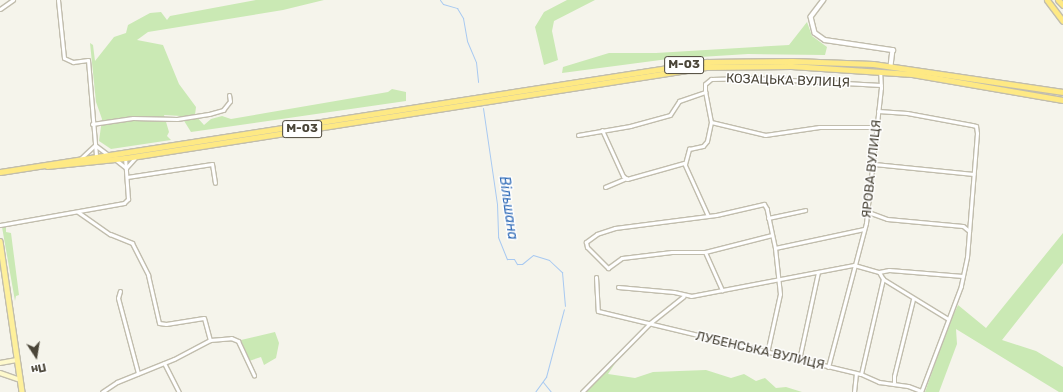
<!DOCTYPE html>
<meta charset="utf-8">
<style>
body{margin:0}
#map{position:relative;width:1063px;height:392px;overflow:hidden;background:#f5f4eb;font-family:Rubik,sans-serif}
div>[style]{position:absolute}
.green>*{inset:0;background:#cae9b4}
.stream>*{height:1px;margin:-0.5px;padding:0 0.5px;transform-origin:0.5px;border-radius:0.5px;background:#a8c9f1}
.roads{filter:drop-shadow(1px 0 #c1bdad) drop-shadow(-1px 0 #c1bdad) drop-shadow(0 1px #c1bdad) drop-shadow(0 -1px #c1bdad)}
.minor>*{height:3px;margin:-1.5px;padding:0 1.5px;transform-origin:1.5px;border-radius:1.5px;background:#fff}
.tertiary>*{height:3.5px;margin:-1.75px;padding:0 1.75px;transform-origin:1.75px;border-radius:1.75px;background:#fff}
.secondary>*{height:4px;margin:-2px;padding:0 2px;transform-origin:2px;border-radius:2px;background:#fef9cc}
.primary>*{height:4.5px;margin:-2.25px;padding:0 2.25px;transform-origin:2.25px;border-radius:2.25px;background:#fef09b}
.trunk>*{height:5px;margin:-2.5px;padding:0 2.5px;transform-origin:2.5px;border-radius:2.5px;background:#fee984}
span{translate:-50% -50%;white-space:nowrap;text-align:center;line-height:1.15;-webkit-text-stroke:3px #fff;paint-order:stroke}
.shield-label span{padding:1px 3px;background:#fff;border:1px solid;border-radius:3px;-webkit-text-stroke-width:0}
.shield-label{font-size:12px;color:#4a4538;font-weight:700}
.street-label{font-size:13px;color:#4a4538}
.water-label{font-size:14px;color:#306bb7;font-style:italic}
.north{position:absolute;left:16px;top:336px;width:40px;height:40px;-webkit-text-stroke:3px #fff;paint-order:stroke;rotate:168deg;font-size:11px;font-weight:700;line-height:16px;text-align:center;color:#4a4538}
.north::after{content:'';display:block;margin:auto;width:14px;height:18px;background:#4a4538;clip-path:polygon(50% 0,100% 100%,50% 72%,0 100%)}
</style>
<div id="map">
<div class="green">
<i style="clip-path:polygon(256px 0,324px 0,283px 10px,148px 32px,137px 40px,163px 45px,179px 84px,196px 107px,195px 115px,204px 125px,211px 119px,222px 116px,231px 119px,388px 92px,392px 89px,406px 92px,406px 101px,191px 132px,181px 116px,164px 115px,169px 132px,167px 136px,171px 140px,111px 149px,99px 141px,102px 119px,96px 102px,90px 43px,93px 45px,95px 61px,114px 37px,126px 33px,128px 25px,150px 13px,161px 12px,167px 20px,170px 16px)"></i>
<i style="clip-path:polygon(567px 0,595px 0,554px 21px,552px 31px,558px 60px,544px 65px,535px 27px,544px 12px)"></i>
<i style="clip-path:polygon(807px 22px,812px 36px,827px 47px,825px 55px,748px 54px,668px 59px,562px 73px,563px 67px,609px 53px,656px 53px,789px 45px)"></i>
<i style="clip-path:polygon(6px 226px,6px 232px,11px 233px,19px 295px,16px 296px,15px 301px,2px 227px)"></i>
<i style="clip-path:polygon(1063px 233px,1063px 263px,1002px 340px,1036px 351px,1063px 367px,1063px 392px,1059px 392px,956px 329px,957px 344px,939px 392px,925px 392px,949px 324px,958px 305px,986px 328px)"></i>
<i style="clip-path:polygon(275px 332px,279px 343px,276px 358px,264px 365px,261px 357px,249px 361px,241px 340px)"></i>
<i style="clip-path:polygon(616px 362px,608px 374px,635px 378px,653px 372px,706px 370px,731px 378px,744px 374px,756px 381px,765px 378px,776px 388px,786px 387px,802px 392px,586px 392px)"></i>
</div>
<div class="stream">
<i style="left:440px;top:0;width:5px;rotate:53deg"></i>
<i style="left:443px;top:4px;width:15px;rotate:16deg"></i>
<i style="left:457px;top:8px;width:12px;rotate:59deg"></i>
<i style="left:463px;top:18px;width:23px;rotate:80deg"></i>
<i style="left:467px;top:41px;width:23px;rotate:67deg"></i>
<i style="left:476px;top:62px;width:20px;rotate:84deg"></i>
<i style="left:483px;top:108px;width:97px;rotate:81.7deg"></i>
<i style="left:497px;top:204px;width:33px;rotate:88deg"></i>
<i style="left:498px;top:237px;width:24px;rotate:68deg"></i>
<i style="left:507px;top:259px;width:7px"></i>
<i style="left:514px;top:259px;width:6px;rotate:59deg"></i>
<i style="left:517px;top:264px;width:5px"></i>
<i style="left:522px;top:264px;width:14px;rotate:-39deg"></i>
<i style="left:533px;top:255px;width:17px;rotate:17deg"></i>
<i style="left:549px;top:260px;width:18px;rotate:43deg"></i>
<i style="left:562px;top:272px;width:34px;rotate:85deg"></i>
<i style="left:543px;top:382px;width:13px;rotate:51deg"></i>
<i style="left:535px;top:392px;width:19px;rotate:-54deg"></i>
<i style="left:546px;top:377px;width:70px;rotate:-75.2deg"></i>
</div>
<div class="roads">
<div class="minor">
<i style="left:58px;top:0;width:58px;rotate:84.1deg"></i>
<i style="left:64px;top:58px;width:10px;rotate:24deg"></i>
<i style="left:73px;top:62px;width:15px;rotate:-8deg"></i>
<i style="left:88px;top:60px;width:96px;rotate:85.2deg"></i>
<i style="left:0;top:9px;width:16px;rotate:-35deg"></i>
<i style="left:878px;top:111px;width:29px;rotate:4deg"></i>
<i style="left:907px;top:113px;width:66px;rotate:10.5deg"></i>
<i style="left:972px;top:125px;width:4px;rotate:14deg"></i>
<i style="left:976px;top:126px;width:7px;rotate:82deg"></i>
<i style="left:977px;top:133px;width:124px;rotate:94.6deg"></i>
<i style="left:967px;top:257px;width:30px;rotate:102deg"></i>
<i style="left:961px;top:286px;width:113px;rotate:110.7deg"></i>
<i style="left:711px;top:122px;width:56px;rotate:13.5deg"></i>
<i style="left:765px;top:135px;width:55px;rotate:-8.4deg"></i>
<i style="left:819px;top:127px;width:57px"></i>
<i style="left:92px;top:124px;width:41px;rotate:-8.3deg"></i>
<i style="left:133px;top:118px;width:44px;rotate:1.3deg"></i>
<i style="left:177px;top:119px;width:32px;rotate:-9deg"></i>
<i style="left:209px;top:114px;width:15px;rotate:-16deg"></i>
<i style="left:223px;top:110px;width:11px;rotate:-52deg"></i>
<i style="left:230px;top:101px;width:6px;rotate:-99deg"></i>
<i style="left:602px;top:130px;width:51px;rotate:65.5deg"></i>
<i style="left:623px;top:176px;width:5px;rotate:37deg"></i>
<i style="left:627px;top:179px;width:59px;rotate:-15.7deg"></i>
<i style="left:684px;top:163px;width:58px;rotate:65.6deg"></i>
<i style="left:578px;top:135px;width:53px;rotate:-9.8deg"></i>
<i style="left:630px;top:126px;width:41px;rotate:-15.4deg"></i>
<i style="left:670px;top:115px;width:17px;rotate:-57deg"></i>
<i style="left:679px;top:101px;width:28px;rotate:-19deg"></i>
<i style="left:705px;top:92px;width:8px;rotate:-90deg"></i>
<i style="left:705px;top:84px;width:8px;rotate:-40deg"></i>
<i style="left:711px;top:79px;width:43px;rotate:-1.3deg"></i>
<i style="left:754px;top:78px;width:127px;rotate:3.2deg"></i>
<i style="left:81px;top:158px;width:19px;rotate:-43deg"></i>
<i style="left:95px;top:145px;width:15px;rotate:37deg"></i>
<i style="left:116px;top:160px;width:13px;rotate:39deg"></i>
<i style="left:126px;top:168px;width:13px;rotate:-48deg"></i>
<i style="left:685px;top:164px;width:16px;rotate:-75deg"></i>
<i style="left:689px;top:149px;width:14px;rotate:-12deg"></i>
<i style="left:703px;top:146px;width:6px;rotate:-51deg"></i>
<i style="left:707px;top:141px;width:19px;rotate:-78deg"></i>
<i style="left:711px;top:122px;width:31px;rotate:-101deg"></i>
<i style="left:874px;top:164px;width:100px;rotate:5.8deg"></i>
<i style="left:127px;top:177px;width:86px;rotate:-8.7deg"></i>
<i style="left:212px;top:164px;width:19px;rotate:81deg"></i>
<i style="left:605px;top:187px;width:23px;rotate:-23deg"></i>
<i style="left:78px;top:212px;width:39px;rotate:35deg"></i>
<i style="left:110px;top:234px;width:24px;rotate:22deg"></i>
<i style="left:132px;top:243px;width:36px;rotate:63deg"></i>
<i style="left:148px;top:275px;width:49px;rotate:77.1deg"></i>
<i style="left:159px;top:323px;width:7px;rotate:8deg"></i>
<i style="left:166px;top:324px;width:38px;rotate:-9deg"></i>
<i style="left:204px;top:318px;width:23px;rotate:75deg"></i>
<i style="left:210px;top:340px;width:21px;rotate:-5deg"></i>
<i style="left:231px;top:338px;width:8px;rotate:23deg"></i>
<i style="left:238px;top:341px;width:38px;rotate:65deg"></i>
<i style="left:868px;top:212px;width:20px;rotate:20deg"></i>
<i style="left:887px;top:219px;width:76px;rotate:5.3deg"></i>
<i style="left:963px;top:226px;width:8px;rotate:40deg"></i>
<i style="left:768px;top:218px;width:38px;rotate:-12deg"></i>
<i style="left:0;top:225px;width:126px;rotate:-10.1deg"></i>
<i style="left:124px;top:203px;width:6px;rotate:-45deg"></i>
<i style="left:128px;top:199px;width:42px;rotate:-94.1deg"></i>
<i style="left:775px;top:248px;width:91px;rotate:-12.1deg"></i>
<i style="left:705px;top:252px;width:42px;rotate:65.9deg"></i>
<i style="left:879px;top:272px;width:10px;rotate:-11deg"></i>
<i style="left:889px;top:270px;width:74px;rotate:4.6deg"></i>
<i style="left:596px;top:277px;width:34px;rotate:87deg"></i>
<i style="left:598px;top:311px;width:270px;rotate:13.5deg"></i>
<i style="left:861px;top:374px;width:20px;rotate:24deg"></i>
<i style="left:879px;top:382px;width:29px;rotate:8deg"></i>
<i style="left:908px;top:386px;width:14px;rotate:21deg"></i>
<i style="left:618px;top:287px;width:56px;rotate:5.1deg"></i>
<i style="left:674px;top:292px;width:17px;rotate:13deg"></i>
<i style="left:691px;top:296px;width:166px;rotate:-10.8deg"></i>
<i style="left:854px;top:265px;width:26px;rotate:16deg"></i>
<i style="left:879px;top:272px;width:8px;rotate:60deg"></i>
<i style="left:883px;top:279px;width:76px;rotate:31.6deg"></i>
<i style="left:120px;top:291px;width:7px;rotate:106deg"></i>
<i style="left:118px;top:298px;width:78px;rotate:75.1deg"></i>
<i style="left:767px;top:353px;width:60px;rotate:-77.6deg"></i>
<i style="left:780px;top:294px;width:46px;rotate:-96.2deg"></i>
<i style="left:775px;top:248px;width:40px;rotate:-102deg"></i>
<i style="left:767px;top:209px;width:6px;rotate:-121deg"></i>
<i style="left:764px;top:204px;width:49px;rotate:167.1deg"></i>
<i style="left:716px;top:215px;width:102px;rotate:172.7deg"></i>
<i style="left:615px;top:228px;width:19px;rotate:162deg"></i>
<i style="left:597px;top:234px;width:14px;rotate:144deg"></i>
<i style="left:586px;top:242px;width:5px;rotate:79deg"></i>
<i style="left:587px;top:247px;width:30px;rotate:45deg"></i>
<i style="left:608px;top:268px;width:17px;rotate:-36deg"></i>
<i style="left:622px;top:258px;width:50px;rotate:-6.8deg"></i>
<i style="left:672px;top:252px;width:33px"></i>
<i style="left:705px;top:252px;width:69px;rotate:-14.2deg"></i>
<i style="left:799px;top:360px;width:90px;rotate:-77.8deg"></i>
<i style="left:164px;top:363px;width:33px;rotate:63deg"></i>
<i style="left:828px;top:367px;width:149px;rotate:-75.2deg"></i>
<i style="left:866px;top:223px;width:136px;rotate:-83.7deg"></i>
<i style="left:881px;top:88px;width:17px;rotate:-93deg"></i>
<i style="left:861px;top:374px;width:98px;rotate:-77deg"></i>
<i style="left:894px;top:382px;width:6px;rotate:-90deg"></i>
<i style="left:894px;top:376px;width:79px;rotate:-76.1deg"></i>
<i style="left:102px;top:392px;width:18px;rotate:-34deg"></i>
<i style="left:117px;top:382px;width:61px;rotate:-22deg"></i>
<i style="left:174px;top:359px;width:41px;rotate:-27.8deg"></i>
<i style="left:582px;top:392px;width:97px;rotate:-45.4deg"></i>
<i style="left:650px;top:323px;width:43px;rotate:-38.5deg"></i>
<i style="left:854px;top:392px;width:18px;rotate:-84deg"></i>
</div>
<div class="tertiary">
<i style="left:824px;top:0;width:21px;rotate:127deg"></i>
<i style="left:811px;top:17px;width:16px;rotate:76deg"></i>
<i style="left:815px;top:33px;width:12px;rotate:35deg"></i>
<i style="left:825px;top:40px;width:69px;rotate:8.4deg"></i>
<i style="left:893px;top:50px;width:16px;rotate:97deg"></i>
</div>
<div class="secondary">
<i style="left:0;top:363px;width:17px;rotate:-10deg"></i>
<i style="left:0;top:373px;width:21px;rotate:19deg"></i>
</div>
<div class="primary">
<i style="left:0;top:241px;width:153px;rotate:81.7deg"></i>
</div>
<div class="trunk">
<i style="left:1047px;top:0;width:26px;rotate:53deg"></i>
<i style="left:1058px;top:0;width:7px;rotate:45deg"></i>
<i style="left:47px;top:166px;width:78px;rotate:-5.9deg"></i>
<i style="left:125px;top:158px;width:588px;rotate:-8.9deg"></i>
<i style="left:706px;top:67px;width:85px;rotate:-0.7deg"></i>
<i style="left:791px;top:66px;width:121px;rotate:3.8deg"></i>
<i style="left:912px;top:74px;width:153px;rotate:9.8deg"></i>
<i style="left:0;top:172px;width:715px;rotate:-8.86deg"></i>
<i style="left:706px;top:62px;width:86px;rotate:-0.7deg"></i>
<i style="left:792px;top:61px;width:81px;rotate:2.1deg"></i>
<i style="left:873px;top:64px;width:192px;rotate:8.4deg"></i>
</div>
</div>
<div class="shield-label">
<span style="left:684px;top:65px">М-03</span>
<span style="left:302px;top:129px">М-03</span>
</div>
<div class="street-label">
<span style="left:788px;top:81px;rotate:2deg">КОЗАЦЬКА ВУЛИЦЯ</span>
<span style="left:872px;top:169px;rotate:-84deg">ЯРОВА ВУЛИЦЯ</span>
<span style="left:760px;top:351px;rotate:13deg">ЛУБЕНСЬКА ВУЛИЦЯ</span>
</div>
<div class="water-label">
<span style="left:508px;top:208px;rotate:82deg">Вільшана</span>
</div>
<div class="north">Пн</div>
</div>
